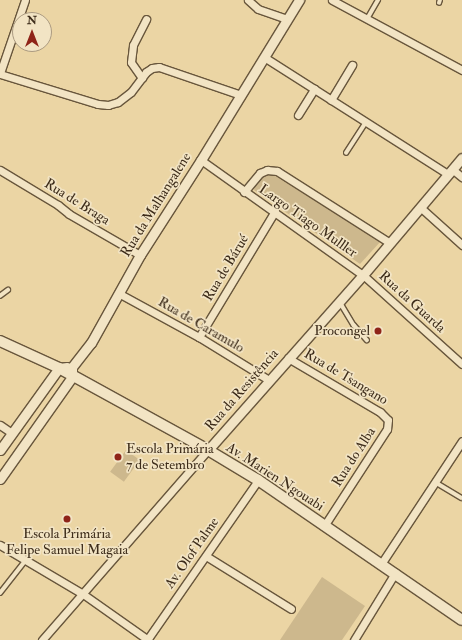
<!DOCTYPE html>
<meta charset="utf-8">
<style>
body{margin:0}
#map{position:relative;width:462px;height:640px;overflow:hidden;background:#ebd5a4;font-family:"IM FELL Double Pica",serif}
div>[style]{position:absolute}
.green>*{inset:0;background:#cdb88d;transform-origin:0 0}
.roads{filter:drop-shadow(1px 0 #68563c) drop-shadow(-1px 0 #68563c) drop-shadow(0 1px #68563c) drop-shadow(0 -1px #68563c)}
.service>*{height:3.5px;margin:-1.75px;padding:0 1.75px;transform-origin:1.75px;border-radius:1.75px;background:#f2e4c4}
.minor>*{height:7px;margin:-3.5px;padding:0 3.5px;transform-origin:3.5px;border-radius:3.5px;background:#f2e4c4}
.tertiary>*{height:9px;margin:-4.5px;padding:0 4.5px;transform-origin:4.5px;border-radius:4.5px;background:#f2e4c4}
.secondary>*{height:10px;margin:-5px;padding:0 5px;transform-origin:5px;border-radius:5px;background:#f2e4c4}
.dots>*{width:11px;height:11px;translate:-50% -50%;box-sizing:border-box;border:2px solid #f2e4c4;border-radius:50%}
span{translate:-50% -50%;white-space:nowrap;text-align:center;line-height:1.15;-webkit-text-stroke:3.5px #f2e4c4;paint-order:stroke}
.street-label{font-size:14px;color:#3d2c1a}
.poi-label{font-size:14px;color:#3d2c1a}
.right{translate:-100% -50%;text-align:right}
.left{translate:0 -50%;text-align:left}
.north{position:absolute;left:12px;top:12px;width:40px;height:40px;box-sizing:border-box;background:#f2e4c4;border:1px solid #aa9a80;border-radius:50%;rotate:0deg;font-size:11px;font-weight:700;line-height:16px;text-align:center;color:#3d2c1a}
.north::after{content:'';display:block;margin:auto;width:14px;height:18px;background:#8f2418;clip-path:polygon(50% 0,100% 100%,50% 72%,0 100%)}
</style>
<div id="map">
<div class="green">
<i style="clip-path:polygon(264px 172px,275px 176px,381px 241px,360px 264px,254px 190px,256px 181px)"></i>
<i style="left:126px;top:450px;width:17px;height:27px;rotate:36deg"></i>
<i style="clip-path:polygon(322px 577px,365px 606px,342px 640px,280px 640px)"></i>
</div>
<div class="roads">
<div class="service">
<i style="left:439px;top:3px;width:3px;rotate:-72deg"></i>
<i style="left:367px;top:19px;width:22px;rotate:-60deg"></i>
<i style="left:346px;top:153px;width:37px;rotate:-57deg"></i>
<i style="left:0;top:296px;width:10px;rotate:-37deg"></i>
<i style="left:340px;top:302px;width:27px;rotate:59deg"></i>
<i style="left:354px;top:325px;width:20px;rotate:49deg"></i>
<i style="left:435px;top:482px;width:31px;rotate:31deg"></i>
<i style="left:0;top:593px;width:42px;rotate:-51.8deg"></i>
</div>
<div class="minor">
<i style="left:248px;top:0;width:13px;rotate:42deg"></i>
<i style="left:258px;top:9px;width:31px;rotate:19deg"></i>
<i style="left:332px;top:0;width:148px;rotate:28.3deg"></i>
<i style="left:264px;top:57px;width:218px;rotate:32.5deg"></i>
<i style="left:0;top:73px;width:77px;rotate:-71.1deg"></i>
<i style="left:0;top:74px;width:102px;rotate:17deg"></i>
<i style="left:98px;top:104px;width:10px;rotate:6deg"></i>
<i style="left:108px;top:105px;width:10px;rotate:-17deg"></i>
<i style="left:118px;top:102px;width:16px;rotate:-38deg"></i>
<i style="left:131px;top:92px;width:25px;rotate:-53deg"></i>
<i style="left:146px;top:72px;width:7px;rotate:-34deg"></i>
<i style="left:152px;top:68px;width:7px;rotate:-8deg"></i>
<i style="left:159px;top:67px;width:87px;rotate:18.9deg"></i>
<i style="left:142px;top:78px;width:19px;rotate:-125deg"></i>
<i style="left:131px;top:62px;width:17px;rotate:-83deg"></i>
<i style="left:133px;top:45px;width:29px;rotate:-63deg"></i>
<i style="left:331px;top:100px;width:41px;rotate:-59deg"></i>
<i style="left:298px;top:115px;width:31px;rotate:-58deg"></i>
<i style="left:201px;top:160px;width:199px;rotate:35.4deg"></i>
<i style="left:363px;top:275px;width:133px;rotate:42deg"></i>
<i style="left:452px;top:169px;width:13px;rotate:39deg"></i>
<i style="left:0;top:170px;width:68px;rotate:31.1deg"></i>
<i style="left:58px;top:205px;width:14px;rotate:39deg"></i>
<i style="left:69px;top:214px;width:82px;rotate:30deg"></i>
<i style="left:244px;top:192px;width:25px;rotate:-50deg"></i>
<i style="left:260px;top:173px;width:8px;rotate:-23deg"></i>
<i style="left:267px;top:170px;width:10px;rotate:6deg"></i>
<i style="left:277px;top:171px;width:134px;rotate:32.5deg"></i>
<i style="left:420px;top:207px;width:57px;rotate:42.1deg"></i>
<i style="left:120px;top:294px;width:90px;rotate:28.6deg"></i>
<i style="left:199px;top:337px;width:82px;rotate:31.6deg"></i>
<i style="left:199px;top:337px;width:147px;rotate:-58.9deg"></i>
<i style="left:288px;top:358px;width:107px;rotate:30.4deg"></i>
<i style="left:380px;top:412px;width:11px;rotate:45deg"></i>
<i style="left:388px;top:420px;width:9px;rotate:96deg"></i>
<i style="left:387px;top:429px;width:116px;rotate:123deg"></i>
<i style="left:0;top:425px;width:14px;rotate:34deg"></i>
<i style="left:0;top:545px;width:96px;rotate:30.6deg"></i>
<i style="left:83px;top:594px;width:80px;rotate:35.3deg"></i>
<i style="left:206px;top:556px;width:100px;rotate:31.9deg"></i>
<i style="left:381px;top:564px;width:147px;rotate:-56.6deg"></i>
<i style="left:42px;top:640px;width:252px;rotate:-48.9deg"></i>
<i style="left:147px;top:640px;width:195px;rotate:-55.2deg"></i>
<i style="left:354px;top:640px;width:79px;rotate:-58.5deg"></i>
</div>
<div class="tertiary">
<i style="left:72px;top:367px;width:31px;rotate:-52deg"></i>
<i style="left:91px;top:343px;width:101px;rotate:-60.9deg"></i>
<i style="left:140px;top:255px;width:113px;rotate:-57.3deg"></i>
<i style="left:201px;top:160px;width:188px;rotate:-58.5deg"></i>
<i style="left:0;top:450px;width:101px;rotate:-54.3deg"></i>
<i style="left:59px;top:368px;width:8px;rotate:-7deg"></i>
<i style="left:208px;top:450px;width:234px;rotate:-48.5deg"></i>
<i style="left:363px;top:275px;width:153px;rotate:-49.8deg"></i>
<i style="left:0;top:479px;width:125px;rotate:-54.8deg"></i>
<i style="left:72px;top:377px;width:9px;rotate:-90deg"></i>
</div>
<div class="secondary">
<i style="left:0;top:341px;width:65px;rotate:24.6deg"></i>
<i style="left:59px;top:368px;width:170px;rotate:28.8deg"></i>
<i style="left:208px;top:450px;width:58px;rotate:31deg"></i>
<i style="left:258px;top:480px;width:247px;rotate:34.5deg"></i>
</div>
</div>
<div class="dots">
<i style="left:378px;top:331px;background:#8f2418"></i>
<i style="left:118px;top:457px;background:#8f2418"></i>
<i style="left:67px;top:519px;background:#8f2418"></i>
</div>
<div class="street-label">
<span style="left:77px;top:202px;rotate:32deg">Rua de Braga</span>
<span style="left:156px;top:205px;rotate:-58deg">Rua da Malhangalene</span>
<span style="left:308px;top:221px;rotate:35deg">Largo Tiago Mulller</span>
<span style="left:226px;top:268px;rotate:-59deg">Rua de Bárué</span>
<span style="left:412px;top:302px;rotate:42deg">Rua da Guarda</span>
<span style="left:201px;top:325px;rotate:30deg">Rua de Caramulo</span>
<span style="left:346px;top:377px;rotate:31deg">Rua de Tsangano</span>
<span style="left:242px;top:390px;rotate:-49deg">Rua da Resistência</span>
<span style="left:354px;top:457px;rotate:-57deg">Rua do Alba</span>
<span style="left:275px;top:477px;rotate:33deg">Av. Marien Ngouabi</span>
<span style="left:192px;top:553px;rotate:-55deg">Av. Olof Palme</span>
</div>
<div class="poi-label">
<span class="right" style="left:370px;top:331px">Procongel</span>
<span class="left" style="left:126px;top:457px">Escola Primária<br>7 de Setembro</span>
<span style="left:67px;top:542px">Escola Primária<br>Felipe Samuel Magaia</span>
</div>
<div class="north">N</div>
</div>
